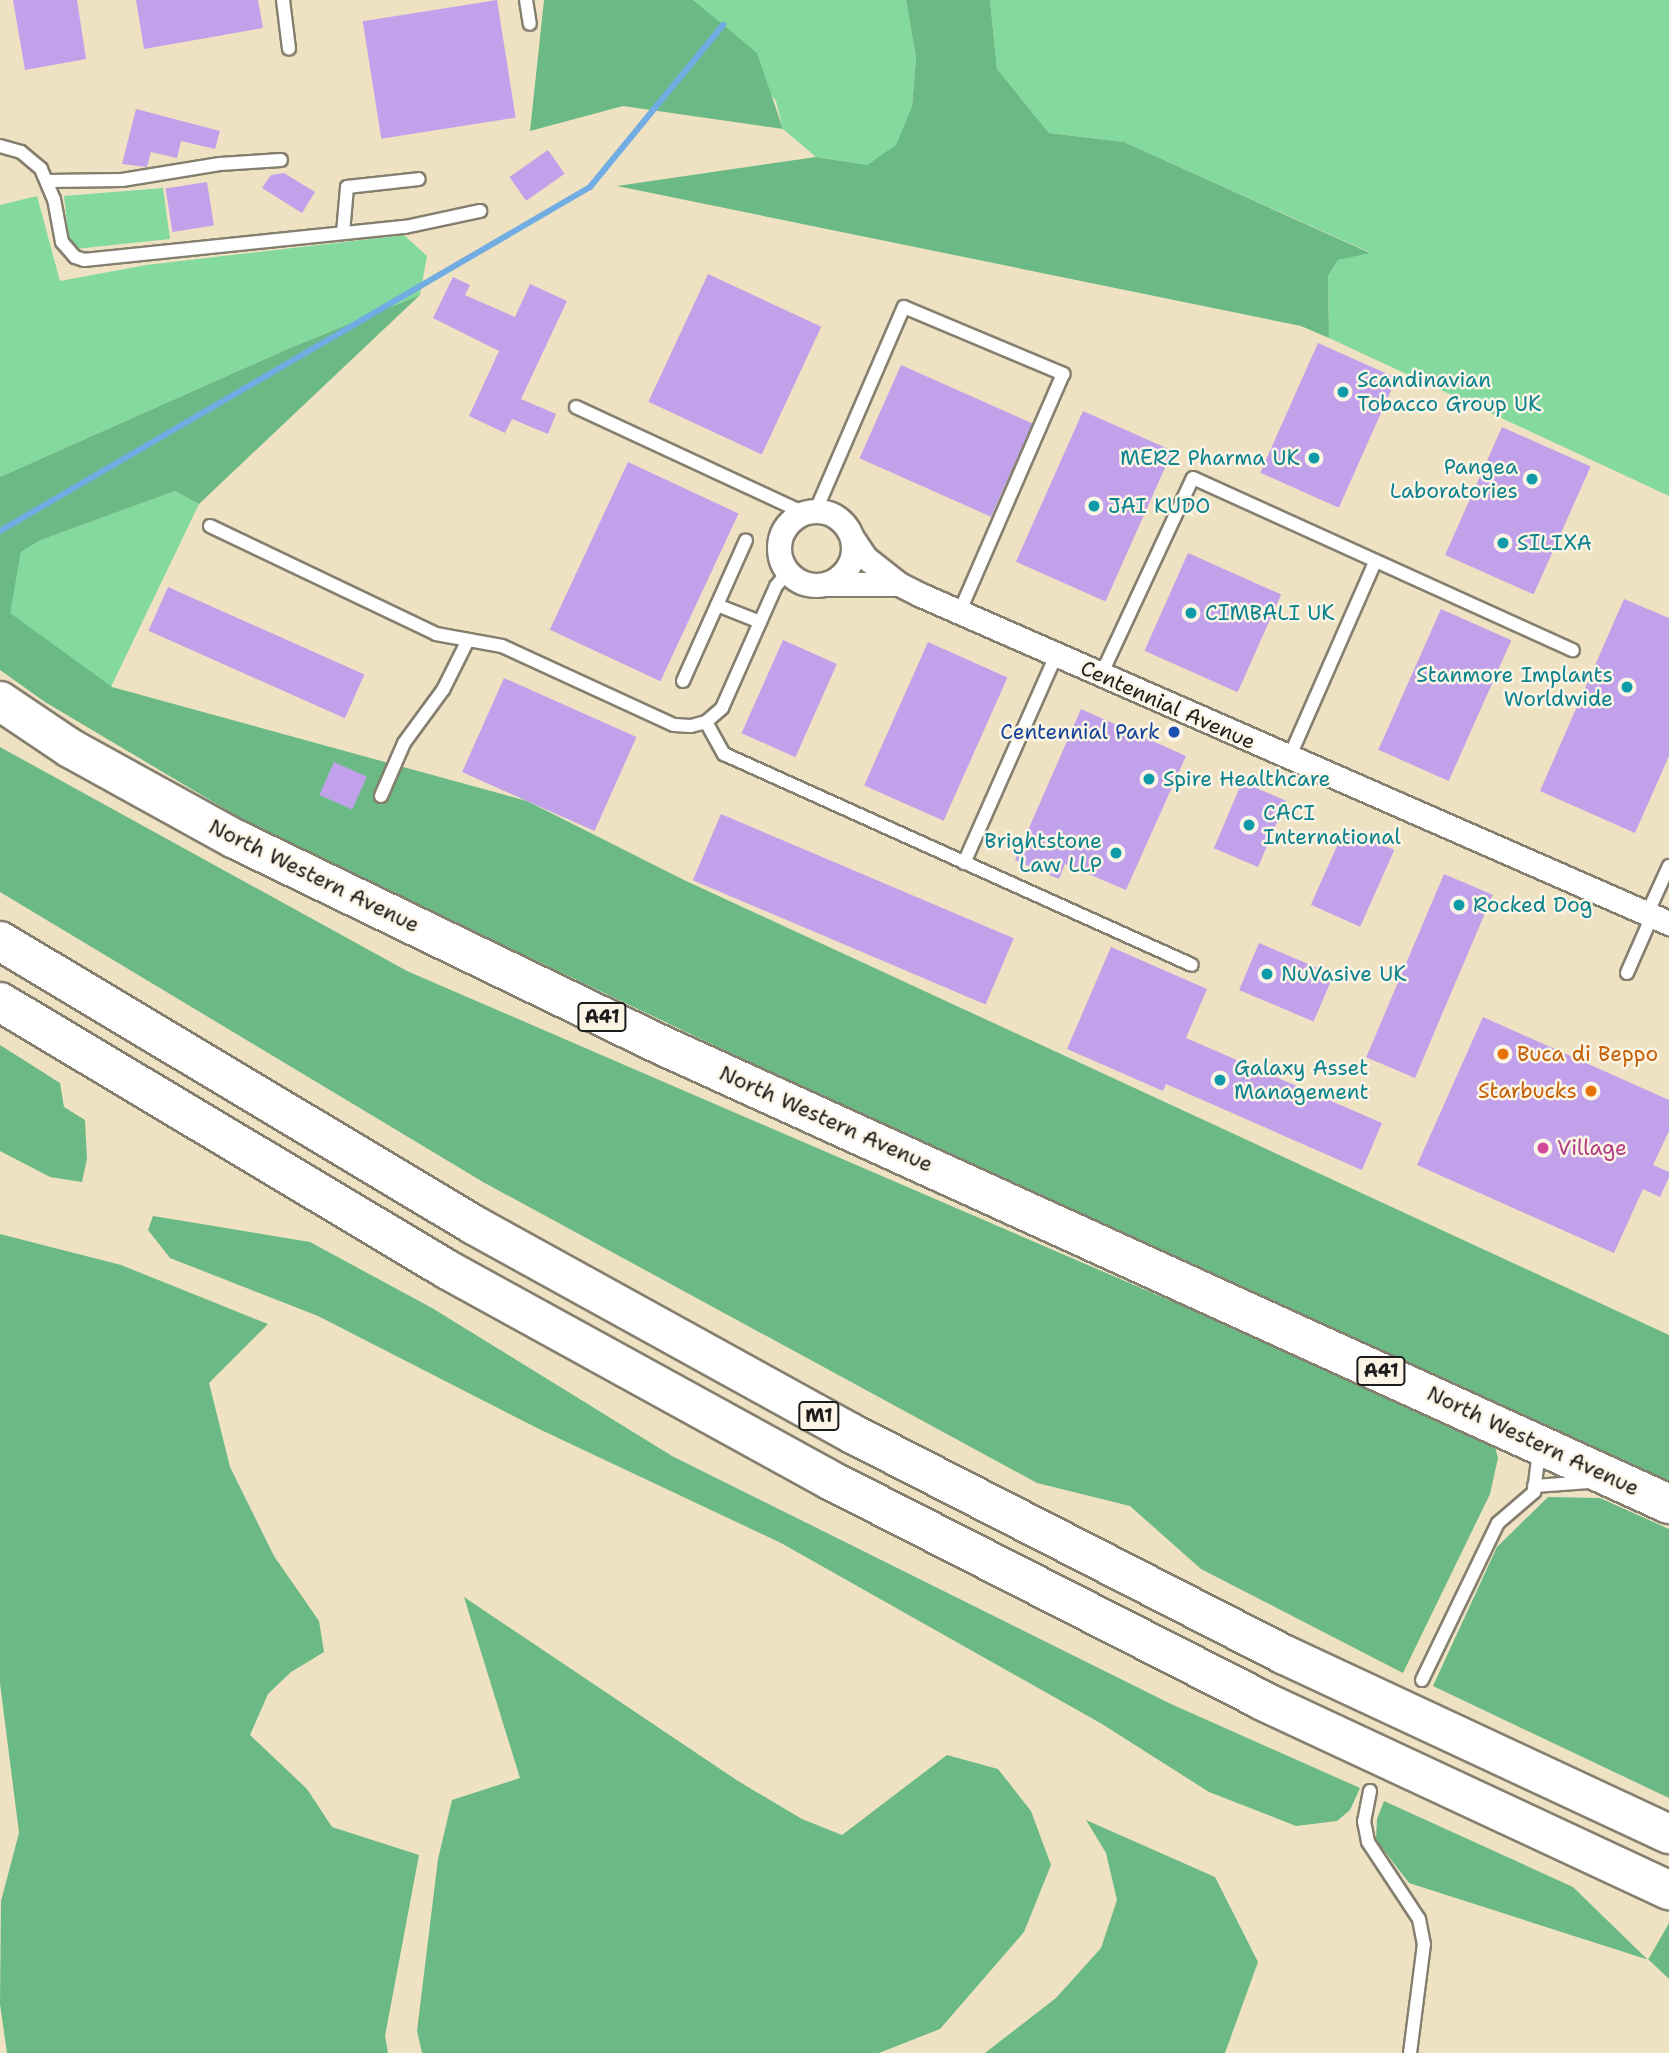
<!DOCTYPE html>
<style>
body{margin:0}
#map{position:relative;width:1669px;height:2053px;overflow:hidden;background:#eee2c2;font-family:"Shantell Sans",sans-serif}
div>[style]{position:absolute}
.green>*{inset:0;background:#84da9e}
.forest>*{inset:0;background:#6bba85}
.stream>*{height:6px;margin:-3px;padding:0 3px;transform-origin:3px;border-radius:3px;background:#71ade2}
.building>*{inset:0;background:#c2a1eb;transform-origin:0 0}
.roads{filter:drop-shadow(2px 0 #857f6f) drop-shadow(-2px 0 #857f6f) drop-shadow(0 2px #857f6f) drop-shadow(0 -2px #857f6f)}
.service>*{height:12px;margin:-6px;padding:0 6px;transform-origin:6px;border-radius:6px;background:#fff}
.minor>*{height:23px;margin:-11.5px;padding:0 11.5px;transform-origin:11.5px;border-radius:11.5px;background:#fff}
.minor>.ring{margin:-11.5px;padding:0;box-sizing:content-box;background:none;border:23px solid #fff;border-radius:50%}
.trunk>*{height:38px;margin:-19px;padding:0 19px;transform-origin:19px;border-radius:19px;background:#fff}
.motorway>*{height:38px;margin:-19px;padding:0 19px;transform-origin:19px;border-radius:19px;background:#fff}
.dots>*{width:19px;height:19px;translate:-50% -50%;box-sizing:border-box;border:4px solid #fcf5e5;border-radius:50%}
span{translate:-50% -50%;white-space:nowrap;text-align:center;line-height:1.15;-webkit-text-stroke:5px #fcf5e5;paint-order:stroke}
.shield-label span{padding:2px 5px;background:#fcf5e5;border:2px solid;border-radius:5px;-webkit-text-stroke-width:0}
.shield-label{font-size:19px;color:#1c1c1c;font-weight:700}
.culture-label{font-size:21px;color:#0d838f}
.left{translate:0 -50%;text-align:left}
.right{translate:-100% -50%;text-align:right}
.street-label{font-size:21px;color:#1c1c1c}
.transit-label{font-size:21px;color:#164399}
.food-label{font-size:21px;color:#c56008}
.hotel-label{font-size:21px;color:#b23c85}
</style>
<div id="map">
<div class="green">
<i style="clip-path:polygon(693px 0,906px 0,916px 58px,912px 106px,896px 146px,867px 165px,816px 157px,783px 129px,776px 101px)"></i>
<i style="clip-path:polygon(990px 0,1669px 0,1669px 496px,1329px 338px,1328px 276px,1338px 260px,1369px 252px,1124px 142px,1049px 133px,997px 69px)"></i>
<i style="clip-path:polygon(163px 188px,170px 239px,75px 249px,69px 239px,64px 196px)"></i>
<i style="clip-path:polygon(37px 196px,60px 281px,146px 265px,404px 235px,427px 256px,420px 295px,290px 348px,0 477px,0 205px)"></i>
<i style="clip-path:polygon(175px 491px,199px 504px,111px 687px,9px 613px,21px 552px,41px 540px)"></i>
</div>
<div class="forest">
<i style="clip-path:polygon(544px 0,693px 0,757px 53px,783px 129px,623px 106px,530px 131px)"></i>
<i style="clip-path:polygon(906px 0,990px 0,997px 69px,1049px 133px,1124px 142px,1370px 253px,1338px 260px,1328px 276px,1329px 338px,1301px 326px,617px 186px,816px 157px,867px 165px,896px 145px,912px 106px,916px 58px)"></i>
<i style="clip-path:polygon(420px 295px,199px 504px,175px 491px,41px 540px,21px 552px,10px 613px,112px 687px,527px 801px,684px 880px,1669px 1335px,1669px 1483px,804px 1088px,257px 828px,45px 702px,0 670px,0 477px,290px 348px)"></i>
<i style="clip-path:polygon(0 747px,407px 971px,1493px 1440px,1498px 1458px,1490px 1494px,1403px 1673px,1201px 1569px,1130px 1506px,1037px 1483px,483px 1182px,0 892px)"></i>
<i style="clip-path:polygon(0 1045px,60px 1083px,64px 1107px,85px 1120px,87px 1159px,82px 1182px,50px 1177px,0 1151px)"></i>
<i style="clip-path:polygon(153px 1216px,310px 1242px,432px 1308px,672px 1456px,1171px 1704px,1360px 1788px,1350px 1810px,1337px 1821px,1296px 1826px,1209px 1792px,1102px 1724px,781px 1543px,539px 1429px,318px 1316px,170px 1258px,148px 1230px)"></i>
<i style="clip-path:polygon(0 1234px,121px 1265px,268px 1324px,209px 1383px,230px 1467px,274px 1556px,319px 1621px,324px 1652px,291px 1672px,268px 1694px,250px 1735px,307px 1789px,332px 1827px,419px 1855px,385px 2036px,388px 2053px,7px 2053px,0 2004px,1px 1901px,19px 1833px,0 1683px)"></i>
<i style="clip-path:polygon(1548px 1497px,1600px 1498px,1669px 1529px,1669px 1798px,1433px 1686px,1497px 1547px)"></i>
<i style="clip-path:polygon(464px 1597px,738px 1781px,802px 1819px,842px 1835px,947px 1755px,998px 1769px,1031px 1811px,1051px 1865px,1024px 1932px,940px 2029px,879px 2053px,422px 2053px,417px 2031px,438px 1859px,452px 1800px,520px 1778px)"></i>
<i style="clip-path:polygon(1384px 1801px,1573px 1887px,1648px 1960px,1669px 1923px,1669px 1979px,1649px 1960px,1409px 1883px,1376px 1840px,1377px 1819px)"></i>
<i style="clip-path:polygon(1086px 1820px,1215px 1877px,1258px 1962px,1225px 2053px,985px 2053px,1056px 1998px,1101px 1948px,1117px 1900px,1106px 1853px)"></i>
</div>
<div class="stream">
<i style="left:0;top:531px;width:683px;rotate:-30.24deg"></i>
<i style="left:590px;top:187px;width:210px;rotate:-50.6deg"></i>
</div>
<div class="building">
<i style="clip-path:polygon(13px 0,77px 0,86px 59px,25px 70px)"></i>
<i style="clip-path:polygon(136px 0,258px 0,263px 28px,144px 49px)"></i>
<i style="left:497px;top:0;width:119px;height:136px;rotate:81deg"></i>
<i style="clip-path:polygon(136px 109px,220px 131px,215px 149px,181px 141px,177px 158px,151px 152px,147px 167px,122px 164px)"></i>
<i style="left:548px;top:150px;width:29px;height:47px;rotate:55deg"></i>
<i style="clip-path:polygon(284px 173px,315px 192px,302px 213px,262px 188px,271px 175px)"></i>
<i style="left:207px;top:182px;width:44px;height:42px;rotate:81deg"></i>
<i style="left:708px;top:274px;width:125px;height:141px;rotate:25deg"></i>
<i style="clip-path:polygon(453px 277px,470px 285px,465px 295px,515px 317px,530px 284px,567px 301px,521px 399px,556px 414px,548px 434px,512px 419px,505px 433px,469px 416px,499px 351px,433px 318px)"></i>
<i style="left:1318px;top:343px;width:86px;height:142px;rotate:24deg"></i>
<i style="left:901px;top:365px;width:144px;height:102px;rotate:24deg"></i>
<i style="left:1083px;top:411px;width:98px;height:165px;rotate:24deg"></i>
<i style="left:1502px;top:427px;width:97px;height:140px;rotate:24deg"></i>
<i style="left:628px;top:462px;width:122px;height:185px;rotate:25deg"></i>
<i style="left:1188px;top:553px;width:102px;height:107px;rotate:24deg"></i>
<i style="left:168px;top:587px;width:215px;height:48px;rotate:24deg"></i>
<i style="clip-path:polygon(1624px 599px,1669px 618px,1669px 756px,1635px 833px,1540px 791px)"></i>
<i style="left:1441px;top:609px;width:77px;height:154px;rotate:24deg"></i>
<i style="left:783px;top:640px;width:59px;height:102px;rotate:24deg"></i>
<i style="left:928px;top:642px;width:87px;height:157px;rotate:24deg"></i>
<i style="left:504px;top:678px;width:145px;height:103px;rotate:24deg"></i>
<i style="clip-path:polygon(1081px 709px,1186px 756px,1126px 890px,1065px 864px,1059px 879px,1015px 860px)"></i>
<i style="left:334px;top:762px;width:36px;height:36px;rotate:24deg"></i>
<i style="left:1242px;top:782px;width:48px;height:72px;rotate:23deg"></i>
<i style="left:721px;top:814px;width:318px;height:72px;rotate:23deg"></i>
<i style="left:1345px;top:828px;width:54px;height:84px;rotate:24deg"></i>
<i style="left:1444px;top:874px;width:53px;height:199px;rotate:23deg"></i>
<i style="left:1259px;top:943px;width:81px;height:51px;rotate:23deg"></i>
<i style="clip-path:polygon(1111px 947px,1207px 989px,1186px 1038px,1382px 1123px,1362px 1170px,1166px 1084px,1163px 1091px,1067px 1049px)"></i>
<i style="clip-path:polygon(1483px 1017px,1669px 1100px,1669px 1131px,1653px 1165px,1669px 1172px,1669px 1177px,1660px 1197px,1643px 1189px,1614px 1253px,1417px 1165px)"></i>
</div>
<div class="roads">
<div class="service">
<i style="left:283px;top:0;width:49px;rotate:83deg"></i>
<i style="left:526px;top:0;width:24px;rotate:81deg"></i>
<i style="left:0;top:146px;width:22px;rotate:16deg"></i>
<i style="left:21px;top:152px;width:26px;rotate:40deg"></i>
<i style="left:41px;top:169px;width:33px;rotate:67deg"></i>
<i style="left:54px;top:199px;width:44px;rotate:79.5deg"></i>
<i style="left:62px;top:242px;width:20px;rotate:49deg"></i>
<i style="left:75px;top:257px;width:9px;rotate:18deg"></i>
<i style="left:84px;top:260px;width:323px;rotate:-5.9deg"></i>
<i style="left:405px;top:227px;width:77px;rotate:-12deg"></i>
<i style="left:48px;top:181px;width:74px;rotate:-0.8deg"></i>
<i style="left:122px;top:180px;width:99px;rotate:-9.3deg"></i>
<i style="left:220px;top:164px;width:61px;rotate:-3.8deg"></i>
<i style="left:343px;top:233px;width:46px;rotate:-85deg"></i>
<i style="left:347px;top:187px;width:72px;rotate:-6.3deg"></i>
<i style="left:576px;top:407px;width:251px;rotate:24.9deg"></i>
<i style="left:816px;top:510px;width:221px;rotate:-66.6deg"></i>
<i style="left:904px;top:307px;width:173px;rotate:22.8deg"></i>
<i style="left:1063px;top:374px;width:261px;rotate:113.5deg"></i>
<i style="left:210px;top:526px;width:250px;rotate:25.5deg"></i>
<i style="left:436px;top:634px;width:67px;rotate:10.3deg"></i>
<i style="left:502px;top:646px;width:189px;rotate:24.7deg"></i>
<i style="left:674px;top:725px;width:17px;rotate:3deg"></i>
<i style="left:691px;top:726px;width:16px;rotate:-15deg"></i>
<i style="left:706px;top:722px;width:21px;rotate:-41deg"></i>
<i style="left:722px;top:708px;width:133px;rotate:-66.1deg"></i>
<i style="left:776px;top:586px;width:18px;rotate:-49deg"></i>
<i style="left:717px;top:605px;width:46px;rotate:21.6deg"></i>
<i style="left:1101px;top:675px;width:217px;rotate:-65deg"></i>
<i style="left:1193px;top:478px;width:417px;rotate:24.4deg"></i>
<i style="left:683px;top:681px;width:154px;rotate:-65.9deg"></i>
<i style="left:706px;top:722px;width:37px;rotate:61deg"></i>
<i style="left:724px;top:754px;width:513px;rotate:24.27deg"></i>
<i style="left:1289px;top:758px;width:214px;rotate:-66.3deg"></i>
<i style="left:381px;top:796px;width:58px;rotate:-66.5deg"></i>
<i style="left:404px;top:743px;width:66px;rotate:-53.7deg"></i>
<i style="left:443px;top:690px;width:56px;rotate:-63.4deg"></i>
<i style="left:964px;top:863px;width:227px;rotate:-66.1deg"></i>
<i style="left:1647px;top:914px;width:53px;rotate:-65.4deg"></i>
<i style="left:1627px;top:973px;width:62px;rotate:-66.3deg"></i>
<i style="left:1534px;top:1486px;width:56px;rotate:-4.1deg"></i>
<i style="left:1422px;top:1680px;width:174px;rotate:-64.2deg"></i>
<i style="left:1498px;top:1523px;width:48px;rotate:-40.7deg"></i>
<i style="left:1534px;top:1492px;width:41px;rotate:-83deg"></i>
<i style="left:1370px;top:1791px;width:31px;rotate:101deg"></i>
<i style="left:1364px;top:1821px;width:21px;rotate:79deg"></i>
<i style="left:1368px;top:1842px;width:92px;rotate:56.5deg"></i>
<i style="left:1419px;top:1919px;width:25px;rotate:79deg"></i>
<i style="left:1424px;top:1944px;width:110px;rotate:97.3deg"></i>
</div>
<div class="minor">
<i class="ring" style="left:779px;top:511px;width:51px;height:51px"></i>
<i style="left:853px;top:539px;width:23px;rotate:56deg"></i>
<i style="left:866px;top:558px;width:42px;rotate:38.2deg"></i>
<i style="left:899px;top:584px;width:25px;rotate:27deg"></i>
<i style="left:921px;top:595px;width:817px;rotate:23.68deg"></i>
<i style="left:829px;top:584px;width:70px"></i>
</div>
<div class="trunk">
<i style="left:0;top:701px;width:84px;rotate:33.9deg"></i>
<i style="left:70px;top:748px;width:188px;rotate:28.9deg"></i>
<i style="left:235px;top:839px;width:483px;rotate:25.8deg"></i>
<i style="left:670px;top:1049px;width:1098px;rotate:24.49deg"></i>
</div>
<div class="motorway">
<i style="left:0;top:941px;width:553px;rotate:30.93deg"></i>
<i style="left:474px;top:1225px;width:431px;rotate:28.9deg"></i>
<i style="left:851px;top:1433px;width:487px;rotate:27.1deg"></i>
<i style="left:1285px;top:1655px;width:424px;rotate:25deg"></i>
<i style="left:0;top:1002px;width:522px;rotate:30.89deg"></i>
<i style="left:448px;top:1270px;width:434px;rotate:28.8deg"></i>
<i style="left:828px;top:1479px;width:488px;rotate:27deg"></i>
<i style="left:1263px;top:1701px;width:448px;rotate:25deg"></i>
</div>
</div>
<div class="dots">
<i style="left:1343px;top:392px;background:#0f9aa8"></i>
<i style="left:1314px;top:458px;background:#0f9aa8"></i>
<i style="left:1532px;top:479px;background:#0f9aa8"></i>
<i style="left:1094px;top:506px;background:#0f9aa8"></i>
<i style="left:1503px;top:543px;background:#0f9aa8"></i>
<i style="left:1191px;top:613px;background:#0f9aa8"></i>
<i style="left:1627px;top:687px;background:#0f9aa8"></i>
<i style="left:1174px;top:732px;background:#1a4fb4"></i>
<i style="left:1149px;top:779px;background:#0f9aa8"></i>
<i style="left:1249px;top:825px;background:#0f9aa8"></i>
<i style="left:1116px;top:853px;background:#0f9aa8"></i>
<i style="left:1459px;top:905px;background:#0f9aa8"></i>
<i style="left:1267px;top:974px;background:#0f9aa8"></i>
<i style="left:1503px;top:1054px;background:#e8710a"></i>
<i style="left:1220px;top:1080px;background:#0f9aa8"></i>
<i style="left:1591px;top:1091px;background:#e8710a"></i>
<i style="left:1543px;top:1148px;background:#d1479c"></i>
</div>
<div class="shield-label">
<span style="left:602px;top:1017px">A41</span>
<span style="left:1381px;top:1371px">A41</span>
<span style="left:819px;top:1416px">M1</span>
</div>
<div class="culture-label">
<span class="left" style="left:1357px;top:392px">Scandinavian<br>Tobacco Group UK</span>
<span class="right" style="left:1300px;top:458px">MERZ Pharma UK</span>
<span class="right" style="left:1518px;top:479px">Pangea<br>Laboratories</span>
<span class="left" style="left:1108px;top:506px">JAI KUDO</span>
<span class="left" style="left:1517px;top:543px">SILIXA</span>
<span class="left" style="left:1205px;top:613px">CIMBALI UK</span>
<span class="right" style="left:1613px;top:687px">Stanmore Implants<br>Worldwide</span>
<span class="left" style="left:1163px;top:779px">Spire Healthcare</span>
<span class="left" style="left:1263px;top:825px">CACI<br>International</span>
<span class="right" style="left:1102px;top:853px">Brightstone<br>Law LLP</span>
<span class="left" style="left:1473px;top:905px">Rocked Dog</span>
<span class="left" style="left:1281px;top:974px">NuVasive UK</span>
<span class="left" style="left:1234px;top:1080px">Galaxy Asset<br>Management</span>
</div>
<div class="street-label">
<span style="left:1168px;top:705px;rotate:24deg">Centennial Avenue</span>
<span style="left:314px;top:876px;rotate:26deg">North Western Avenue</span>
<span style="left:826px;top:1119px;rotate:24deg">North Western Avenue</span>
<span style="left:1533px;top:1441px;rotate:25deg">North Western Avenue</span>
</div>
<div class="transit-label">
<span class="right" style="left:1160px;top:732px">Centennial Park</span>
</div>
<div class="food-label">
<span class="left" style="left:1517px;top:1054px">Buca di Beppo</span>
<span class="right" style="left:1577px;top:1091px">Starbucks</span>
</div>
<div class="hotel-label">
<span class="left" style="left:1557px;top:1148px">Village</span>
</div>
</div>
